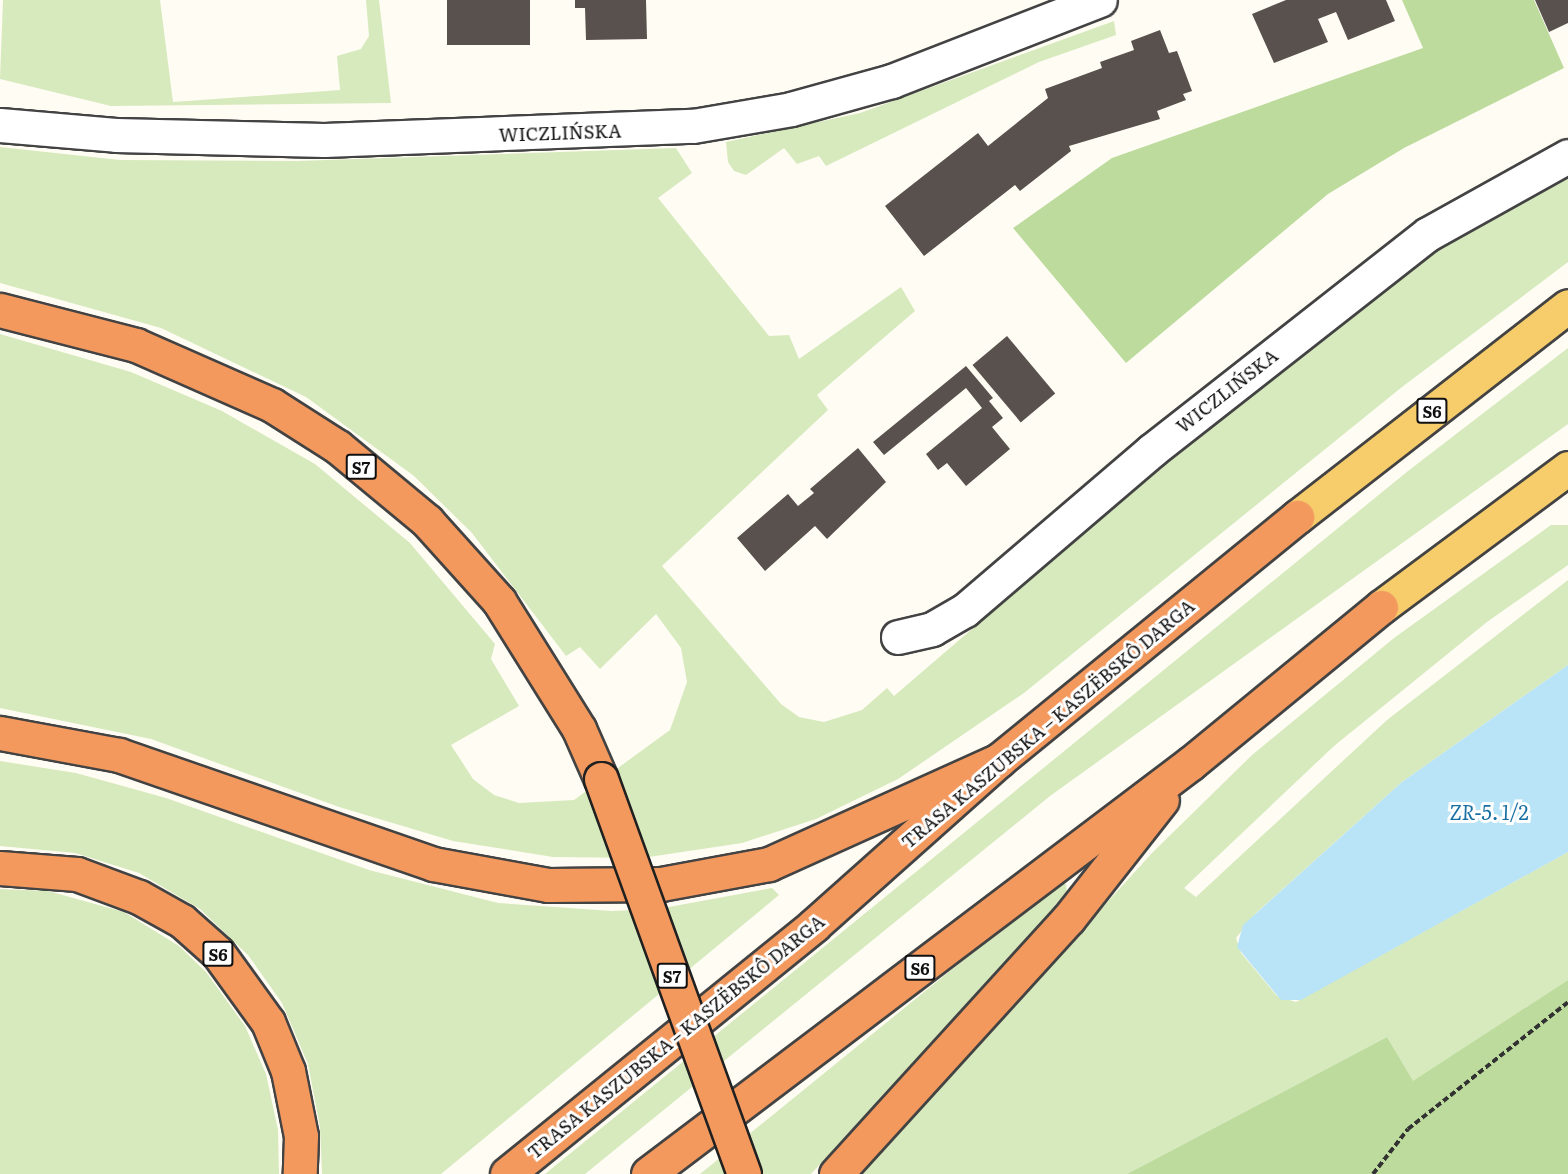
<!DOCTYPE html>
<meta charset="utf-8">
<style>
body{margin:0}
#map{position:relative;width:1568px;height:1174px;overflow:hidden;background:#fffcf4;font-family:Literata,serif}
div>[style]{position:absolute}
.green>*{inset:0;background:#d7eabd}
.forest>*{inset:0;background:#bcdb9c}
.water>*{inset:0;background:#b9e3f6}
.building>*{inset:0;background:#59514d;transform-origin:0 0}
.path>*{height:4px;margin-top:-2px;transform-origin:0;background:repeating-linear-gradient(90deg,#323232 0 6px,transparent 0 9px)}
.roads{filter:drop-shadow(2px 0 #434343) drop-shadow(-2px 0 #434343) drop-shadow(0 2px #434343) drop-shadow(0 -2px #434343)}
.street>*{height:33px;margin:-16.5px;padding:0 16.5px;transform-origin:16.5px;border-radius:16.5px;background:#fff}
.primary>*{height:33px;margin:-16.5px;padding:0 16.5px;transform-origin:16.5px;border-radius:16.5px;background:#f7cd6c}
.highway>*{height:33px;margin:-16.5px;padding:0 16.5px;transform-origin:16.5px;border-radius:16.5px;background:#f3995e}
.bridges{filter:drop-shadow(2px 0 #212121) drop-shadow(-2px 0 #212121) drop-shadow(0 2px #212121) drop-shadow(0 -2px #212121)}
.highway-bridge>*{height:33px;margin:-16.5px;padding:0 16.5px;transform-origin:16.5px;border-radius:16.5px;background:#f3995e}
span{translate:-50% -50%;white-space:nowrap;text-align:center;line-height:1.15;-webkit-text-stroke:6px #fff;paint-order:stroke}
.shield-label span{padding:2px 4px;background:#fff;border:2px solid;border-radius:4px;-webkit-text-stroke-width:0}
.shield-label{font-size:16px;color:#101010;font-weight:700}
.street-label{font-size:18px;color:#101010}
.water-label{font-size:20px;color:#196fa3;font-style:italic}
</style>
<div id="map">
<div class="green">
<i style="clip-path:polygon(3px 0,160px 0,173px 102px,340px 90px,337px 56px,361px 49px,369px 36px,366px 0,379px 0,391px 103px,111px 106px,0 79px)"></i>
<i style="clip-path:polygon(1114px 21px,1116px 35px,1039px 62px,826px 166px,819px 156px,797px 164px,784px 148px,746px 175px,734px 171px,728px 162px,726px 142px,860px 113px)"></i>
<i style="clip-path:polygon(0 147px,120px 160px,297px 161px,676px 148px,692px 173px,658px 198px,769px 336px,789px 335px,799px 359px,901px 287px,915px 311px,817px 395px,828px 410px,662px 566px,781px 704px,799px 717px,824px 722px,862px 710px,887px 688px,894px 696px,1179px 451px,1398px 278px,1457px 236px,1568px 175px,1568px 262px,1402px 387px,1024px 693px,898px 779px,816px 819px,742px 843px,642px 858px,553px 857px,453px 841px,339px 807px,151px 739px,0 708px,0 334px,131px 372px,222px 411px,315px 464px,410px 543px,495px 644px,491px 659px,519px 706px,451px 745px,473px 779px,494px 795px,519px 803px,574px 800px,670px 730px,687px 682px,681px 648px,656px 614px,600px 669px,580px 647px,566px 656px,472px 533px,414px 476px,306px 397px,161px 328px,0 283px)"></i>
<i style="clip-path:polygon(1568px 348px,1568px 424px,1050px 796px,585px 1174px,545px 1174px,1408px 471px)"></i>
<i style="clip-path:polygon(1551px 525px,1568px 525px,1568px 565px,1487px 622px,1334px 746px,1184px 888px,1196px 897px,1387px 720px,1568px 580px,1568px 665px,1402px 782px,1256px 913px,1236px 938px,1241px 953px,1277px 996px,1296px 1002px,1568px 852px,1568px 980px,1413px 1082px,1387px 1037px,1127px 1174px,860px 1174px,1152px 853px,1252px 755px,1394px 638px)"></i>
<i style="clip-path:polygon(0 761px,76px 773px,166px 798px,369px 870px,498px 903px,612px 911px,658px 909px,772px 888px,779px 895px,441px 1174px,322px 1174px,320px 1127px,308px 1064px,282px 1003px,248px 955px,200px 909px,139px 873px,75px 853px,0 846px)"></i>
<i style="clip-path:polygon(1057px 884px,1066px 884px,1067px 893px,811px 1174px,700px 1174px)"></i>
<i style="clip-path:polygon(0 889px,48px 891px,124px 912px,179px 946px,206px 972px,245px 1026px,266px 1074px,278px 1130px,279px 1174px,0 1174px)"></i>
</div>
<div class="forest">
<i style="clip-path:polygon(1402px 0,1534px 0,1564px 68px,1404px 148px,1328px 194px,1126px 363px,1013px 228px,1112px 158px,1423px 48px)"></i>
<i style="clip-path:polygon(1568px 980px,1568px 1174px,1127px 1174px,1387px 1037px,1413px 1081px)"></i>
</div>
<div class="water">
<i style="clip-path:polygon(1568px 665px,1568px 852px,1301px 1000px,1281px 1000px,1237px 947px,1243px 925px,1402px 782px)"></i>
</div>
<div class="building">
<i style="left:447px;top:0;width:83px;height:45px"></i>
<i style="clip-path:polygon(575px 0,646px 0,647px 39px,586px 40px,585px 8px,575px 8px)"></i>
<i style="clip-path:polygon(1286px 0,1386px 0,1395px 21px,1348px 40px,1336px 12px,1318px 19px,1328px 42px,1274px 63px,1252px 14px)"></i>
<i style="clip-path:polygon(1535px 0,1568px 0,1568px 23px,1549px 32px)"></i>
<i style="clip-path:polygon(1160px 30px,1169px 53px,1177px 51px,1192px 91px,1183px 94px,1186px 100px,1157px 111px,1160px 119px,1069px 146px,1071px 151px,1020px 191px,1015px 185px,924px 256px,885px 206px,978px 133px,988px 146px,1048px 98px,1045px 89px,1102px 68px,1100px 62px,1134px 50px,1131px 41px)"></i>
<i style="left:1007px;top:336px;width:75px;height:45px;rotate:50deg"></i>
<i style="clip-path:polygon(966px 366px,993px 398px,989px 401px,1003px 418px,992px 427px,1010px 449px,966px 486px,947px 463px,938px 470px,926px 454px,982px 408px,966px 388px,884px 455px,873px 442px)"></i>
<i style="clip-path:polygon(858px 448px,886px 482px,827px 539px,815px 526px,765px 571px,737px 538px,788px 494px,798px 506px,814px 493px,810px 489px)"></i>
</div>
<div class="path">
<i style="left:1373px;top:1174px;width:57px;rotate:-52.1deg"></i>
<i style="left:1408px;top:1129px;width:204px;rotate:-38.4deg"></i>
</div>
<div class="roads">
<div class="street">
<i style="left:0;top:125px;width:116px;rotate:4.9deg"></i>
<i style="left:116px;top:135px;width:208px;rotate:1.4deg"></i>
<i style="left:324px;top:140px;width:369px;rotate:-2.2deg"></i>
<i style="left:693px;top:126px;width:99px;rotate:-9.8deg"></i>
<i style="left:791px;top:109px;width:105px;rotate:-15.5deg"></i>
<i style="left:892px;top:81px;width:223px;rotate:-21.3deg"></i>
<i style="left:898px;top:637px;width:35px;rotate:-13deg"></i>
<i style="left:932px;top:629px;width:38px;rotate:-30deg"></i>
<i style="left:965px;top:610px;width:245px;rotate:-40.5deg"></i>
<i style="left:1151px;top:451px;width:352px;rotate:-38.1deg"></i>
<i style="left:1428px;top:234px;width:160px;rotate:-29.1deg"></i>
</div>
<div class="primary">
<i style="left:1297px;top:517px;width:343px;rotate:-37.9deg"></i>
<i style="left:1381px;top:607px;width:233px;rotate:-36.6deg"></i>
</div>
<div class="highway">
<i style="left:0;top:310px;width:140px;rotate:14.4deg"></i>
<i style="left:136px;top:345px;width:149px;rotate:23.8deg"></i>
<i style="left:272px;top:405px;width:78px;rotate:32.5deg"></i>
<i style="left:338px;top:447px;width:116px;rotate:39.7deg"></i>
<i style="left:427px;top:521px;width:108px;rotate:48deg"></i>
<i style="left:499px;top:601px;width:151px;rotate:58deg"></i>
<i style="left:579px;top:729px;width:55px;rotate:66.3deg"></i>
<i style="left:0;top:733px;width:121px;rotate:10.5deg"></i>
<i style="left:119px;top:755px;width:332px;rotate:19.1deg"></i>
<i style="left:433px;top:864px;width:117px;rotate:10.3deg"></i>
<i style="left:548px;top:885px;width:113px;rotate:-0.5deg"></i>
<i style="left:661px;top:884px;width:110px;rotate:-10.5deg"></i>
<i style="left:769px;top:864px;width:252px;rotate:-24.3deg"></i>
<i style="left:0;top:868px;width:77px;rotate:4.5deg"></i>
<i style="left:77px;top:874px;width:66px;rotate:20.4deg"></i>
<i style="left:139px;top:897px;width:49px;rotate:29.2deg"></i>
<i style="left:182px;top:921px;width:48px;rotate:41.6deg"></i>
<i style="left:218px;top:953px;width:85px;rotate:54.1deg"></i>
<i style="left:268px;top:1022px;width:53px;rotate:67.8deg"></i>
<i style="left:288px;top:1071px;width:66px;rotate:78.7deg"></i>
<i style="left:301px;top:1136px;width:38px;rotate:92deg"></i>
<i style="left:507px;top:1174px;width:395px;rotate:-39deg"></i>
<i style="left:814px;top:925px;width:248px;rotate:-41.7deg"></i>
<i style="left:999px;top:760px;width:385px;rotate:-39.2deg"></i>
<i style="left:648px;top:1174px;width:681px;rotate:-37.12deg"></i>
<i style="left:1191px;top:763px;width:246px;rotate:-39.4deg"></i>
<i style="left:836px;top:1174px;width:346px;rotate:-47.7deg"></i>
<i style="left:1069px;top:918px;width:150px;rotate:-51.8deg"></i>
</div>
</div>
<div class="bridges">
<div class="highway-bridge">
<i style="left:601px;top:779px;width:420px;rotate:70.1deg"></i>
</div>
</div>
<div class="shield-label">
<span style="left:1432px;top:411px">S6</span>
<span style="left:361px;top:467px">S7</span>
<span style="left:218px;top:954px">S6</span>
<span style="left:920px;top:968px">S6</span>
<span style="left:672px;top:976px">S7</span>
</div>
<div class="street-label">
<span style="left:560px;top:133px;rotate:-2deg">WICZLIŃSKA</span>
<span style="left:1227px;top:391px;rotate:-38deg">WICZLIŃSKA</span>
<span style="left:1048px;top:724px;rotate:-40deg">TRASA KASZUBSKA – KASZËBSKÔ DARGA</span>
<span style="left:676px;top:1037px;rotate:-39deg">TRASA KASZUBSKA – KASZËBSKÔ DARGA</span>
</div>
<div class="water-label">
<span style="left:1489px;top:811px">ZR-5. 1/2</span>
</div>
</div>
